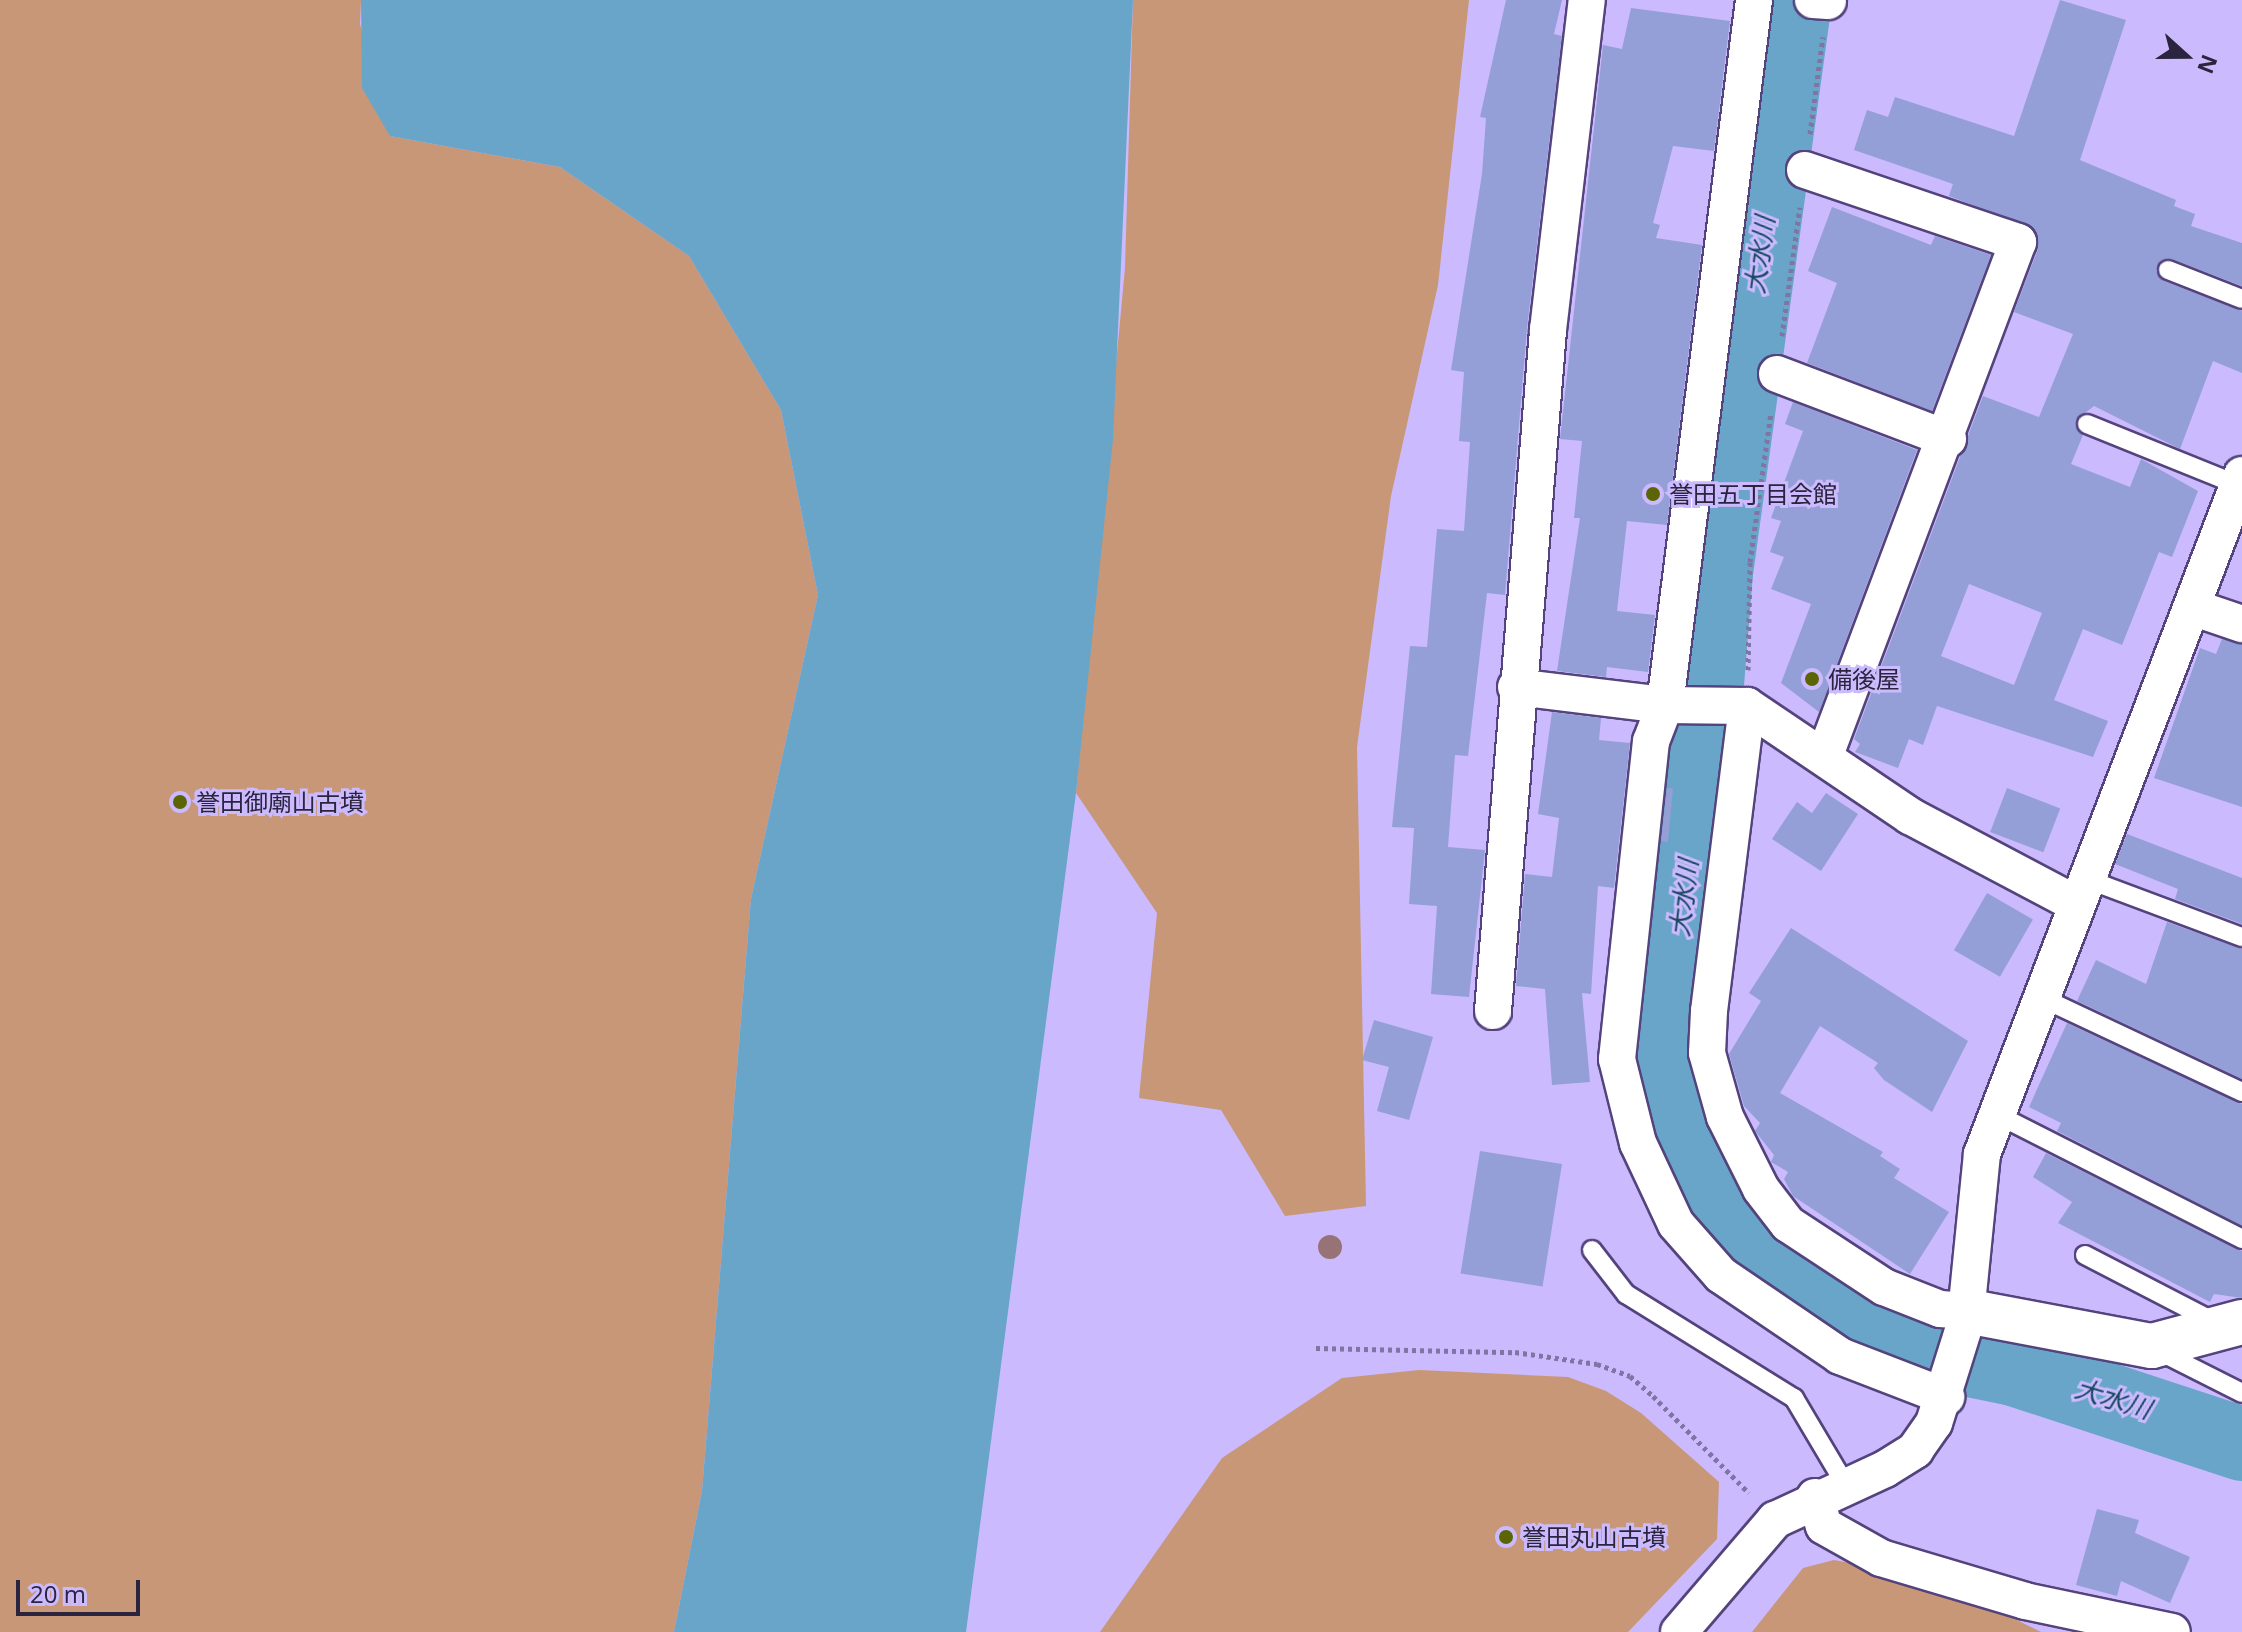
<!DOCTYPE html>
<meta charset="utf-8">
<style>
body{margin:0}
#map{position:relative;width:2242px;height:1632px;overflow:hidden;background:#cbbafd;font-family:"Open Sans","Noto Sans JP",sans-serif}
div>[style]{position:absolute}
.green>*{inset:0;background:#c79777}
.water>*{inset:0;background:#68a5c9}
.river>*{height:74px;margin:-37px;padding:0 37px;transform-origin:37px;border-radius:37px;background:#68a5c9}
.building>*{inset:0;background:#949fd7;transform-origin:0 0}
.path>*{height:5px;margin-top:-2.5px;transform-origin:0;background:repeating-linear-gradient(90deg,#8074a4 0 4px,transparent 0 8px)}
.roads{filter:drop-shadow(2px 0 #54437c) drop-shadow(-2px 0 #54437c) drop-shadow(0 2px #54437c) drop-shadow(0 -2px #54437c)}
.service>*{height:18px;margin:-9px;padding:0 9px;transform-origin:9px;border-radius:9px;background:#fff}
.minor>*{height:36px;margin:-18px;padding:0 18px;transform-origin:18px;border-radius:18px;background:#fff}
.tertiary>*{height:44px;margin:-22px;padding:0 22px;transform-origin:22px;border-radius:22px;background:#fff}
.trees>*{width:24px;height:24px;margin:-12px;border-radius:50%;background:#977378}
.dots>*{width:22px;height:22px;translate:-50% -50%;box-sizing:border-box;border:4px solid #cbbafd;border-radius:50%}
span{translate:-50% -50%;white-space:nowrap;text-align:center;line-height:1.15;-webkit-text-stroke:6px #cbbafd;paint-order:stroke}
.poi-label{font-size:24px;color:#2b243e}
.left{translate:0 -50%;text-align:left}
.water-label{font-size:26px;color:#174861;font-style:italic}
.north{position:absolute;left:2146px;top:16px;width:80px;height:80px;-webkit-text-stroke:6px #cbbafd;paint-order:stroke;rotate:111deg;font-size:22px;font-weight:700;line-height:32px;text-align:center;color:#2b243e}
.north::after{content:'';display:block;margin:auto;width:28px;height:36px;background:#2b243e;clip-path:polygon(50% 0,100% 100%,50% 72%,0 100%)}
.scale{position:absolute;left:16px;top:1580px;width:124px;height:36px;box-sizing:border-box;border:4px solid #2b243e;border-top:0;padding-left:10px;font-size:24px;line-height:28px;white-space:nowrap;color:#2b243e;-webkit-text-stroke:6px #cbbafd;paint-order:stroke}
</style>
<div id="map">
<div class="green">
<i style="clip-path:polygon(0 0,361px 0,360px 24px,390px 136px,560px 167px,689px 256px,781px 410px,818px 595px,751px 899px,702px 1491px,674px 1632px,0 1632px)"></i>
<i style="clip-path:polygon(1133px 0,1469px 0,1438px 285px,1391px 496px,1357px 747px,1366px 1206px,1285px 1216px,1221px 1110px,1139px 1098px,1157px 913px,1076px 793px,1125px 268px)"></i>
<i style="clip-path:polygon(1419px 1370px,1568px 1377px,1606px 1391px,1641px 1413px,1719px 1482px,1717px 1539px,1628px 1632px,1100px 1632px,1222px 1458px,1342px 1378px)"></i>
<i style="clip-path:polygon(1834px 1560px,1933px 1579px,2041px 1632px,1752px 1632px,1803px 1568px)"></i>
</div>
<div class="water">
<i style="clip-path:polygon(361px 0,1133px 0,1113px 439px,1076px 793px,966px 1632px,674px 1632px,702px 1491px,751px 899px,818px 595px,781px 410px,689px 256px,560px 167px,390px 136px,362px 88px)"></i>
</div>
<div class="river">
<i style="left:1795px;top:0;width:577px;rotate:97.86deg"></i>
<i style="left:1716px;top:572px;width:214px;rotate:94.6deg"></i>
<i style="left:1699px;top:785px;width:229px;rotate:97.5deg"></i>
<i style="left:1669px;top:1012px;width:76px;rotate:86.2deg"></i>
<i style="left:1674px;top:1088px;width:58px;rotate:76deg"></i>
<i style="left:1688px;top:1144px;width:57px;rotate:60.8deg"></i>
<i style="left:1716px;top:1194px;width:85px;rotate:52.2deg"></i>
<i style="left:1768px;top:1261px;width:83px;rotate:39.6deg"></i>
<i style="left:1832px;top:1314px;width:86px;rotate:23.3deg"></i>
<i style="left:1911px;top:1348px;width:105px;rotate:11.5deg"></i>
<i style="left:2014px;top:1369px;width:240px;rotate:18.2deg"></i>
</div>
<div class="building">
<i style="clip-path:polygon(1506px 0,1562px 0,1554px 34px,1562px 36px,1527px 328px,1505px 595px,1487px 593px,1468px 756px,1455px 755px,1448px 847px,1485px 850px,1469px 997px,1431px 994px,1437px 906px,1409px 904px,1414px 828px,1392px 827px,1410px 646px,1427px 647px,1437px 529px,1464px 531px,1470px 442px,1459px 441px,1464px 372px,1451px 370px,1482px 174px,1486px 118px,1480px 117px)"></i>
<i style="clip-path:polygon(evenodd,2060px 0,2126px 20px,2080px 160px,2176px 200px,2174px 206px,2195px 214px,2191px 226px,2242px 243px,2242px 286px,2172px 259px,2161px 260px,2156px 271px,2164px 281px,2242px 311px,2242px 373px,2213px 361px,2180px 449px,2094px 406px,2076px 420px,2083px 435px,2071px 464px,2130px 487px,2141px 459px,2198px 491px,2172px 557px,2159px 552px,2122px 645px,2083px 629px,2054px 700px,2108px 721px,2093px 757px,1937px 706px,1923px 745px,1909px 739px,1898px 768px,1855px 752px,1860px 744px,1854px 739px,1983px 396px,2039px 417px,2073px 334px,2014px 312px,2038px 249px,2033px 228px,1949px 196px,1953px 184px,1854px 150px,1867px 110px,1888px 117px,1895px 97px,2014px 136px,2060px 0,1969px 584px,2042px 613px,2014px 685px,1941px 656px,1969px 584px)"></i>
<i style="clip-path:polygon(1631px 8px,1730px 21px,1714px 151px,1673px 146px,1653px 223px,1660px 225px,1656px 238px,1702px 245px,1667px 525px,1627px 521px,1617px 611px,1655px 615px,1648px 672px,1607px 667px,1606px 677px,1557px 671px,1580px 518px,1574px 518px,1582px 441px,1560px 439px,1603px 45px,1622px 49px)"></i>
<i style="clip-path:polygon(1832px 207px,1931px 245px,1935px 236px,1991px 255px,1932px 411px,1807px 363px,1837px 283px,1808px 271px)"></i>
<i style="clip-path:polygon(1793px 402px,1917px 450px,1819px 712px,1781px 683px,1811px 604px,1771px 589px,1784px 557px,1770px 552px,1781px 521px,1771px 518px,1803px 431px,1785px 424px)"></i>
<i style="clip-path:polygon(2222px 639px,2242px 644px,2242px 807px,2154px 778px,2200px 648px,2216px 654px)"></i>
<i style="clip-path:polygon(1552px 712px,1601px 718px,1599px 740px,1630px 743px,1614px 888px,1598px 886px,1591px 994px,1582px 993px,1590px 1082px,1552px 1085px,1545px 989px,1516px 986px,1525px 874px,1552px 877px,1559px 818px,1538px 814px)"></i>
<i style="clip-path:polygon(1667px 788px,1673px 788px,1668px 842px,1661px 841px)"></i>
<i style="left:2007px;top:788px;width:57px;height:47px;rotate:21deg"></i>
<i style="clip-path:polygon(1826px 793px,1858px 814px,1821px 871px,1772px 839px,1797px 802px,1812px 813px)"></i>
<i style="clip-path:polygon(2127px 834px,2242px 878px,2242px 924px,2175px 899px,2178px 889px,2115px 864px)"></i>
<i style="left:1987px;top:893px;width:53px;height:66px;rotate:30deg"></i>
<i style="clip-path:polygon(2167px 922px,2242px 949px,2242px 1079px,2077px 1001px,2096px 960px,2146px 984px)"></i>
<i style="clip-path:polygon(1791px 928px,1968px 1041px,1932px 1112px,1884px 1080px,1874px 1068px,1878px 1063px,1820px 1026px,1780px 1093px,1883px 1152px,1880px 1156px,1900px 1169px,1894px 1178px,1949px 1212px,1910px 1274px,1793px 1196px,1784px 1179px,1788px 1172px,1771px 1162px,1774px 1155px,1755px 1131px,1760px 1123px,1744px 1106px,1729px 1054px,1761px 1001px,1749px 993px)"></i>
<i style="clip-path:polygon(1374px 1020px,1433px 1037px,1409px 1120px,1377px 1111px,1389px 1067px,1362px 1060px)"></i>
<i style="clip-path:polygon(2067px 1023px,2242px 1104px,2242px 1226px,2057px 1131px,2061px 1123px,2029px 1107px)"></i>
<i style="left:1480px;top:1151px;width:83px;height:124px;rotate:9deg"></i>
<i style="clip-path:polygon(2046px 1153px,2242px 1251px,2242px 1298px,2214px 1294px,2210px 1302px,2058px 1223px,2072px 1202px,2033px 1177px)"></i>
<i style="clip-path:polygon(2097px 1509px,2139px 1520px,2135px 1533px,2190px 1557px,2170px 1603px,2121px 1581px,2117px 1596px,2076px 1585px)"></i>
</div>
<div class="path">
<i style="left:1810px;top:134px;width:98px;rotate:-82.4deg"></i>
<i style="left:1782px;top:336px;width:130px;rotate:-82.1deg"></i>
<i style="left:1748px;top:670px;width:108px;rotate:-88.9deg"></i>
<i style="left:1750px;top:562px;width:150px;rotate:-82deg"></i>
<i style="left:1316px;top:1348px;width:199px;rotate:1.2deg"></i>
<i style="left:1515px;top:1352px;width:83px;rotate:8.3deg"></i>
<i style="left:1597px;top:1364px;width:35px;rotate:20deg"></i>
<i style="left:1630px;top:1376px;width:30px;rotate:41deg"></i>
<i style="left:1653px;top:1396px;width:136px;rotate:45.3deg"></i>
</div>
<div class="roads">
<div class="service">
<i style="left:2168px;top:270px;width:79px;rotate:21.4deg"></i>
<i style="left:2087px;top:424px;width:163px;rotate:22deg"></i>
<i style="left:2084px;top:878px;width:169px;rotate:20.5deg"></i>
<i style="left:2040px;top:997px;width:223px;rotate:25.2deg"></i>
<i style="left:1996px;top:1114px;width:276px;rotate:26.9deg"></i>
<i style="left:1592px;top:1250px;width:56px;rotate:52.3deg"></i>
<i style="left:1626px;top:1294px;width:198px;rotate:31.8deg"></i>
<i style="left:1794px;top:1398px;width:100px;rotate:59.3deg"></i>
<i style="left:2085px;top:1255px;width:148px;rotate:27.4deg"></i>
<i style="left:2159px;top:1351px;width:93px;rotate:26.8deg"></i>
</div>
<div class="minor">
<i style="left:1754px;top:0;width:711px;rotate:97.2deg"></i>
<i style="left:1665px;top:705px;width:39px;rotate:111deg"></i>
<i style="left:1651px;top:741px;width:320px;rotate:96.1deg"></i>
<i style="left:1617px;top:1059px;width:87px;rotate:76deg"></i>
<i style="left:1638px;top:1143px;width:89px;rotate:64.9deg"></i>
<i style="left:1676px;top:1224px;width:68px;rotate:48.6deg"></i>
<i style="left:1721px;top:1275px;width:144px;rotate:34.2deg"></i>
<i style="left:1840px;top:1356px;width:114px;rotate:21.1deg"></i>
<i style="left:1813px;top:0;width:15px;rotate:4deg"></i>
<i style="left:1805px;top:170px;width:225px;rotate:18.7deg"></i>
<i style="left:2018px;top:242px;width:548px;rotate:110.62deg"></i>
<i style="left:1777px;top:374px;width:183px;rotate:20.8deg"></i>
<i style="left:2192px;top:607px;width:53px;rotate:18.8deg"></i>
<i style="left:1516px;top:687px;width:150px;rotate:6.9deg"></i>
<i style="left:1665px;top:705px;width:82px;rotate:0.7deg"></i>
<i style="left:1747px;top:706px;width:197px;rotate:34deg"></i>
<i style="left:1910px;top:816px;width:186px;rotate:27.9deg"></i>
<i style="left:1747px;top:706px;width:307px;rotate:97.1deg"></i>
<i style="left:1709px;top:1011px;width:42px;rotate:92.7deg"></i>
<i style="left:1707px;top:1053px;width:66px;rotate:74.3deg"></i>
<i style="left:1725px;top:1117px;width:80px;rotate:63.4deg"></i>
<i style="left:1761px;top:1189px;width:44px;rotate:52.4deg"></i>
<i style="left:1788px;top:1224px;width:115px;rotate:33.3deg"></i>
<i style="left:1884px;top:1287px;width:60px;rotate:21.4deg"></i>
<i style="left:1940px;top:1309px;width:26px;rotate:4deg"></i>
<i style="left:1493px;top:1011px;width:683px;rotate:-85.38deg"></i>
<i style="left:1548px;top:330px;width:332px;rotate:-83.3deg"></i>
<i style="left:1815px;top:1497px;width:30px;rotate:73deg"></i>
<i style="left:1824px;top:1526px;width:65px;rotate:29.3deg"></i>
<i style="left:1881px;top:1558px;width:150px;rotate:16.6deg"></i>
<i style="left:2025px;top:1601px;width:150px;rotate:11.9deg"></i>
<i style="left:1679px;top:1632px;width:148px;rotate:-49.4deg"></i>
<i style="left:1775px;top:1520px;width:121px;rotate:-24.9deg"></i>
<i style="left:1885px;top:1469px;width:36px;rotate:-32deg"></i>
<i style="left:1915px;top:1450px;width:33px;rotate:-55deg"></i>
<i style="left:1934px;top:1423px;width:104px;rotate:-72.6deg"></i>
<i style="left:1965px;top:1324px;width:171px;rotate:-84.3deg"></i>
<i style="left:1982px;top:1154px;width:727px;rotate:-69.05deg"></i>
</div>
<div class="tertiary">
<i style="left:1966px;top:1311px;width:189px;rotate:10.7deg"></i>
<i style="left:2152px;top:1346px;width:93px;rotate:-14.9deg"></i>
</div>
</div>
<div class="trees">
<i style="left:1330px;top:1247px"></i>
</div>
<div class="dots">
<i style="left:1653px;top:494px;background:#5c6505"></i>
<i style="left:1812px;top:679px;background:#5c6505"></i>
<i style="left:180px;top:802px;background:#5c6505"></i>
<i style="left:1506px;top:1537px;background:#5c6505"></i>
</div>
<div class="poi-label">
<span class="left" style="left:1669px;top:494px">誉田五丁目会館</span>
<span class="left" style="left:1828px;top:679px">備後屋</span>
<span class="left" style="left:196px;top:802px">誉田御廟山古墳</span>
<span class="left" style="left:1522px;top:1537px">誉田丸山古墳</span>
</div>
<div class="water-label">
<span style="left:1760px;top:255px;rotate:-82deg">大水川</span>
<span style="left:1684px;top:898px;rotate:-83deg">大水川</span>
<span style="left:2113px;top:1399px;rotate:17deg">大水川</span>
</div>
<div class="north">N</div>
<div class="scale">20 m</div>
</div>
